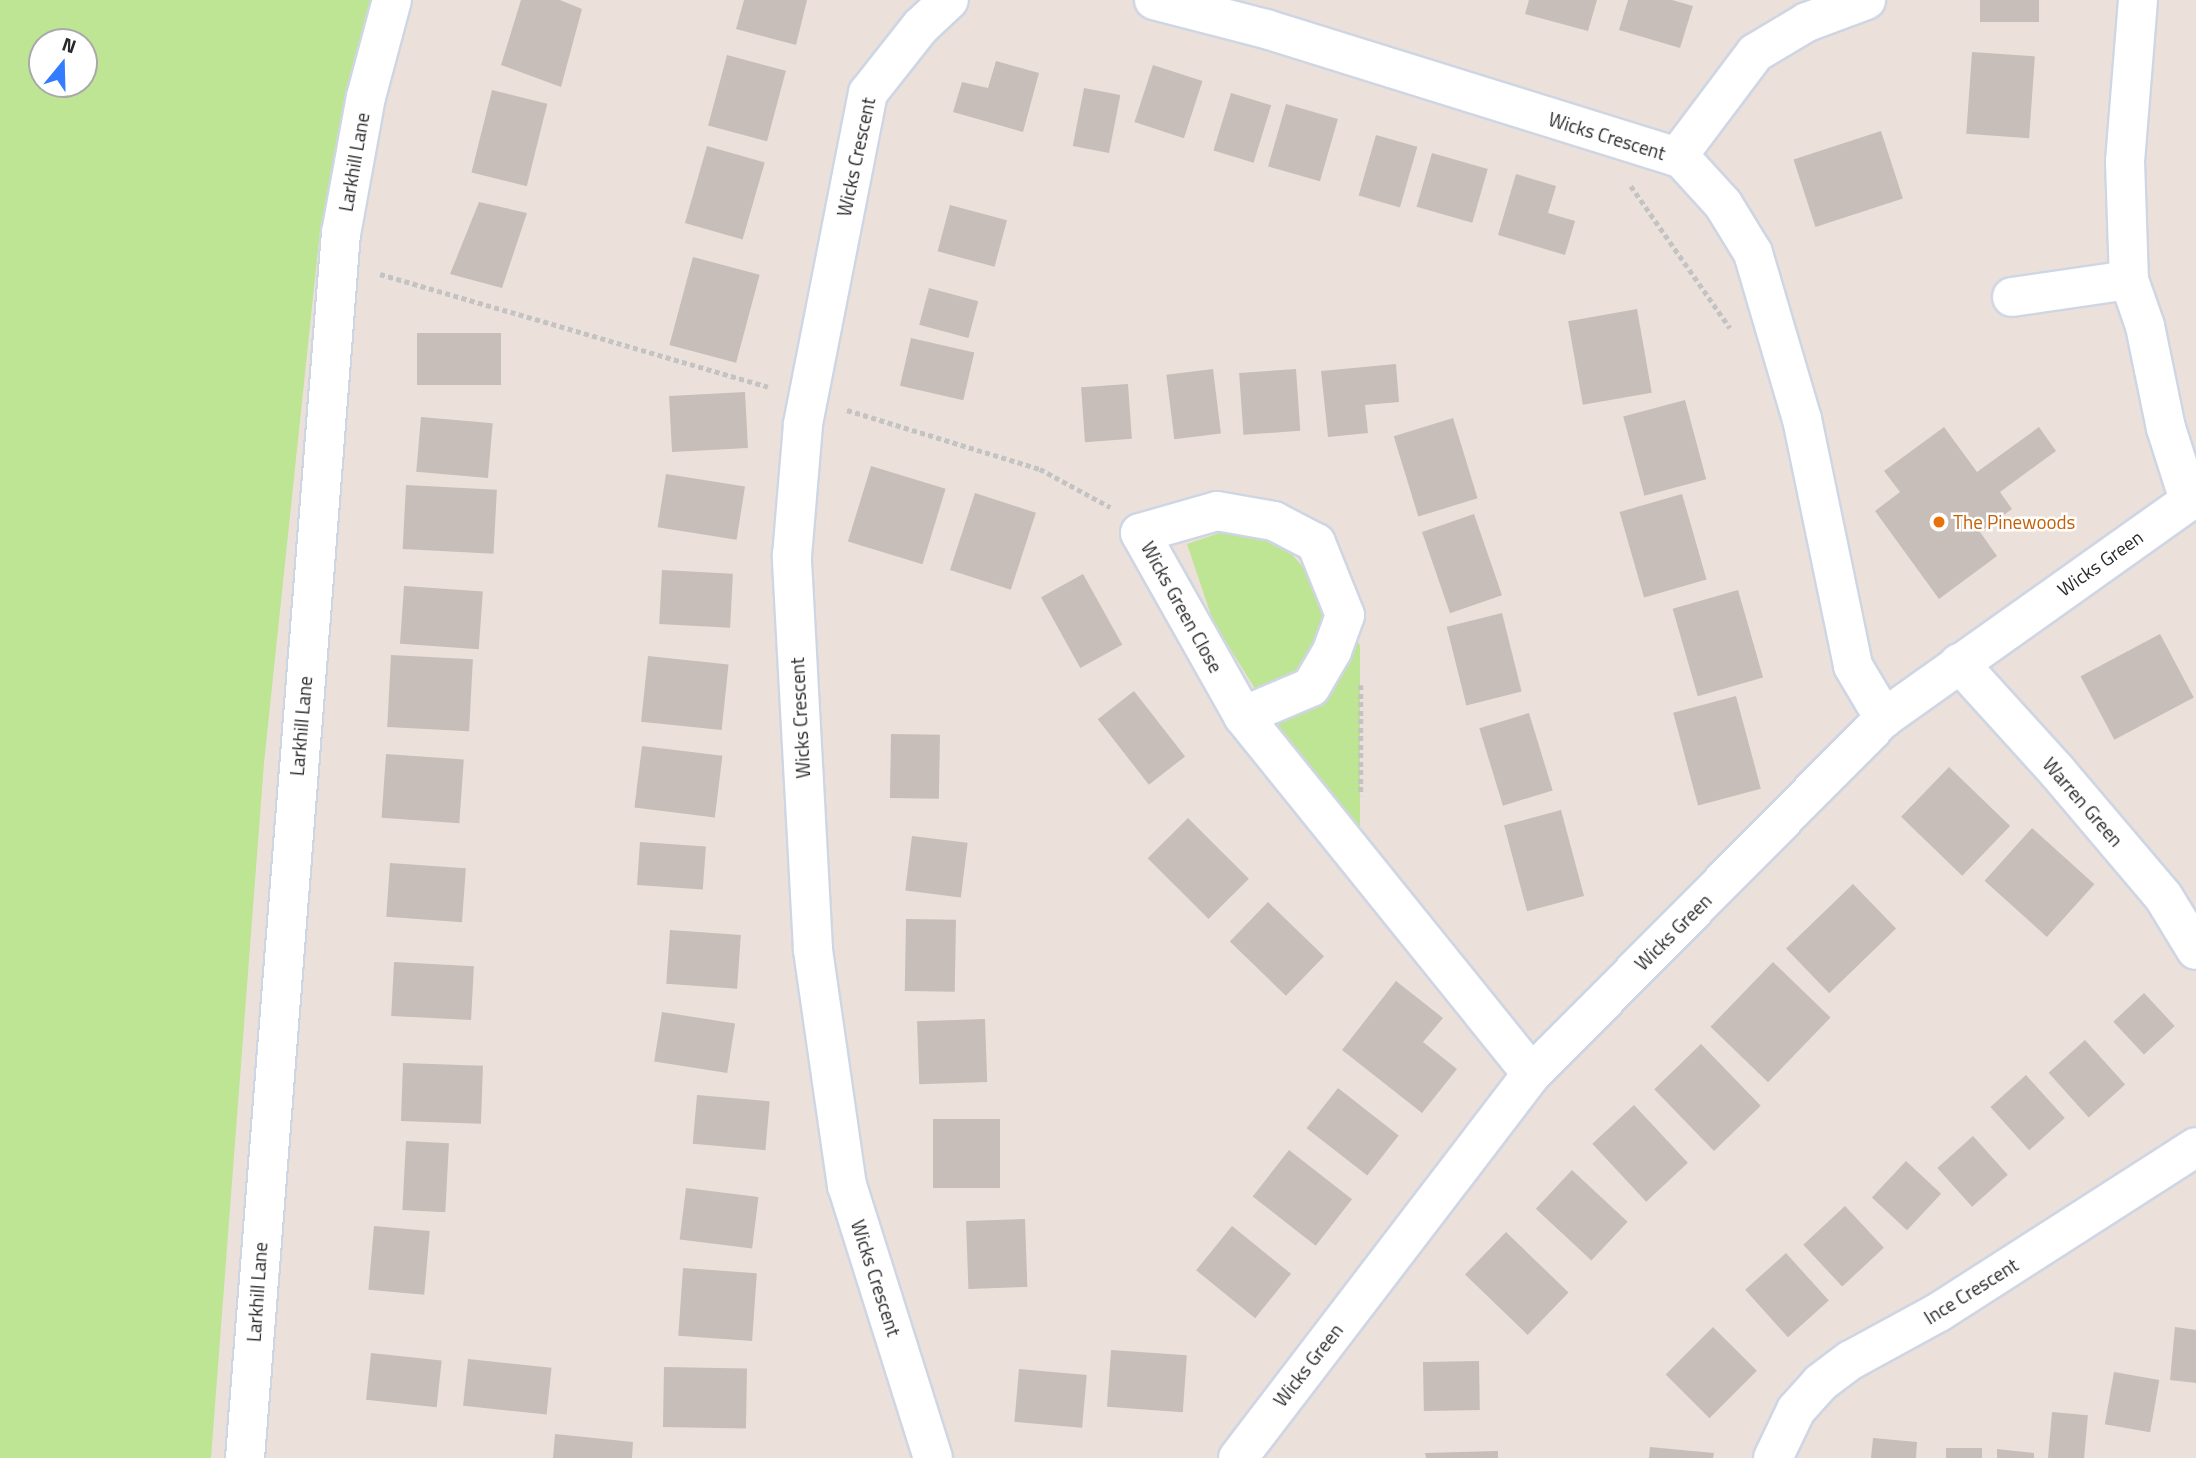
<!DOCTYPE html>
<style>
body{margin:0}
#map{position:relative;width:2196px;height:1458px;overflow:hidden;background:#ece1da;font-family:"Titillium Web",sans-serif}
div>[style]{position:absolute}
.green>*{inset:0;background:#bde593}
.building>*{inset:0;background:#c7beb9;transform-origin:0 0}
.path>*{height:4.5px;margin-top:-2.25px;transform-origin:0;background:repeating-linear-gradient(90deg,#c3c3c3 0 5px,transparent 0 8.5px)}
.roads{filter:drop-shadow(2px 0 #cfd6e3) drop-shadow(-2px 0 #cfd6e3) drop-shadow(0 2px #cfd6e3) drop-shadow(0 -2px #cfd6e3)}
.minor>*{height:38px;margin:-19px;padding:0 19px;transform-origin:19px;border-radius:19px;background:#fff}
.dots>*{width:19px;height:19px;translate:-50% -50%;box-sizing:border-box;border:4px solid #fff;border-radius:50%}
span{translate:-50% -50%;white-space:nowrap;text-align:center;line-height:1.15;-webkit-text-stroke:5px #fff;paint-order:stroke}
.street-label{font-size:19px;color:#292929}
.food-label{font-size:19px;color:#c56008}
.left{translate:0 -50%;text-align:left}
.north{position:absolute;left:28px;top:28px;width:70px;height:70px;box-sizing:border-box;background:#fff;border:2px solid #a9a9a9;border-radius:50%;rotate:19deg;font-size:19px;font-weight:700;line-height:28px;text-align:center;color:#292929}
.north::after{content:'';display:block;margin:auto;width:24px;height:32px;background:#337bff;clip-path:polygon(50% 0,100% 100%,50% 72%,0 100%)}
</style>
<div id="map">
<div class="green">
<i style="clip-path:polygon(evenodd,0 0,373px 0,338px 138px,320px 231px,264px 763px,211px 1458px,0 1458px,0 0,42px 42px,84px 42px,84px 84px,42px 84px,42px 42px)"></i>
<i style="clip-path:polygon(1228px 530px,1267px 535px,1288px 550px,1345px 615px,1360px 646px,1360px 842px,1282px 732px,1213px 621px,1187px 544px)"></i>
</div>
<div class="building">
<i style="clip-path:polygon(521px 0,560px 0,582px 9px,561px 87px,501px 65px)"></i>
<i style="clip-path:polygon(744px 0,807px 0,796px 45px,736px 29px)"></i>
<i style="clip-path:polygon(1529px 0,1597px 0,1588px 31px,1525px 14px)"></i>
<i style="clip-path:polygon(1628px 0,1672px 0,1693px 6px,1680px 48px,1619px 30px)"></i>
<i style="left:1980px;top:0;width:59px;height:22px"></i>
<i style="left:1972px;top:52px;width:63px;height:82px;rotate:4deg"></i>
<i style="left:727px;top:55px;width:61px;height:73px;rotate:15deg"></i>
<i style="clip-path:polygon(996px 61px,1039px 73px,1023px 132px,953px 112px,962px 82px,988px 88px)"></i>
<i style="left:1153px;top:65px;width:52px;height:60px;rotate:18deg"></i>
<i style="left:1084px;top:88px;width:37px;height:59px;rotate:11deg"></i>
<i style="left:492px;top:90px;width:57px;height:85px;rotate:14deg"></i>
<i style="left:1231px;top:93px;width:42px;height:60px;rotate:17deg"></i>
<i style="left:1286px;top:104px;width:54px;height:65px;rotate:16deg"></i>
<i style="left:1881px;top:131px;width:71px;height:92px;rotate:72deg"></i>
<i style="left:1376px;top:135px;width:43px;height:63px;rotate:16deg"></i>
<i style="left:707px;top:146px;width:60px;height:80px;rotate:16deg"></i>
<i style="left:1432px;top:153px;width:58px;height:56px;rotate:16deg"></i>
<i style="clip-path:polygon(1516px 174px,1556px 186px,1548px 213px,1575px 221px,1565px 255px,1498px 235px)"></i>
<i style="clip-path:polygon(479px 202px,527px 213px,502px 288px,450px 274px)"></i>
<i style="left:950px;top:205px;width:59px;height:48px;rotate:15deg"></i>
<i style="left:693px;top:257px;width:69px;height:91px;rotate:15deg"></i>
<i style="left:929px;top:288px;width:51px;height:38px;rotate:15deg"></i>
<i style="left:1637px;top:309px;width:85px;height:70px;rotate:80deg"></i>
<i style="left:417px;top:333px;width:84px;height:52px"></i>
<i style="left:911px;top:338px;width:65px;height:49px;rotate:13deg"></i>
<i style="clip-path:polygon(1396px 364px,1399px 402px,1365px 405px,1368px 433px,1328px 437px,1321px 371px)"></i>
<i style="left:1213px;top:369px;width:65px;height:47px;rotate:83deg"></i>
<i style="left:1296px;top:369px;width:62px;height:57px;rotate:86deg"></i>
<i style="left:1128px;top:384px;width:55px;height:47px;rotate:86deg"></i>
<i style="left:745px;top:392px;width:56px;height:76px;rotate:87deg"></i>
<i style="left:1685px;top:400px;width:82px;height:64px;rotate:75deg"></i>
<i style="left:421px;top:417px;width:72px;height:55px;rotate:5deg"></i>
<i style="left:1453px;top:418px;width:84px;height:62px;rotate:73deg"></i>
<i style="clip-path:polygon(1944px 427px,1977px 472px,2039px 427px,2056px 451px,2000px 492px,2012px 509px,1980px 532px,1997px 556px,1939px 599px,1875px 511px,1900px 492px,1884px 471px)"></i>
<i style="left:871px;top:466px;width:78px;height:79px;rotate:17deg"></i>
<i style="left:666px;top:474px;width:80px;height:54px;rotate:9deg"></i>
<i style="left:406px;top:485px;width:91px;height:64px;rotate:3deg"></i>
<i style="left:975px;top:493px;width:64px;height:81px;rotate:18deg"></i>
<i style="left:1682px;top:494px;width:89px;height:65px;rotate:74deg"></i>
<i style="left:1474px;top:514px;width:86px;height:55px;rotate:71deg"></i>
<i style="left:662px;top:570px;width:71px;height:54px;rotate:3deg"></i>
<i style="left:1083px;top:574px;width:81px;height:48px;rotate:61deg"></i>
<i style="left:404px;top:586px;width:79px;height:58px;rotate:4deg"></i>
<i style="left:1738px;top:590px;width:91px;height:68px;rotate:74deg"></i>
<i style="left:1502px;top:613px;width:81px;height:57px;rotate:76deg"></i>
<i style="left:2160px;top:634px;width:72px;height:90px;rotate:62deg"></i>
<i style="left:391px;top:655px;width:82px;height:72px;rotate:3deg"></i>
<i style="left:648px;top:656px;width:81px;height:66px;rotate:6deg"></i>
<i style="left:1134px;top:691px;width:83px;height:46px;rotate:52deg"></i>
<i style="left:1736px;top:696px;width:96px;height:65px;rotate:75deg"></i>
<i style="left:1529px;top:713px;width:81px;height:52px;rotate:73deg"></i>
<i style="left:891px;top:734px;width:49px;height:64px;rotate:1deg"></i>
<i style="left:642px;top:746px;width:81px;height:62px;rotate:7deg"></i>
<i style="left:386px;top:754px;width:78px;height:64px;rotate:4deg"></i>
<i style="left:1949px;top:767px;width:85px;height:69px;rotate:44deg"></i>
<i style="left:1561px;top:810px;width:89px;height:59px;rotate:75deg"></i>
<i style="left:1188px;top:818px;width:86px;height:57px;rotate:45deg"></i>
<i style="left:2032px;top:828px;width:84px;height:71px;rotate:42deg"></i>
<i style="left:912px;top:836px;width:56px;height:55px;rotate:7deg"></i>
<i style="left:640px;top:842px;width:66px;height:43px;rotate:4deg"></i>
<i style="left:390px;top:863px;width:76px;height:54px;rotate:4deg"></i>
<i style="left:1853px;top:884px;width:62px;height:93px;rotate:46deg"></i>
<i style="left:1268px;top:902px;width:78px;height:55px;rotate:44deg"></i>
<i style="left:906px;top:919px;width:50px;height:72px;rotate:1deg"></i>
<i style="left:670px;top:930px;width:71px;height:54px;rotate:4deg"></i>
<i style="left:394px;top:962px;width:80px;height:54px;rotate:3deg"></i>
<i style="left:1773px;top:962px;width:80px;height:90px;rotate:44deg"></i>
<i style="clip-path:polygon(1396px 981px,1443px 1018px,1423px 1042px,1457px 1069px,1422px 1113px,1342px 1050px)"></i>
<i style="left:2144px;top:993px;width:45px;height:42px;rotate:47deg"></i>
<i style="left:662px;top:1012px;width:74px;height:50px;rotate:9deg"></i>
<i style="left:985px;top:1019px;width:63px;height:68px;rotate:88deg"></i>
<i style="left:2085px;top:1040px;width:60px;height:49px;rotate:48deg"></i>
<i style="left:1701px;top:1044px;width:86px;height:65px;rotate:46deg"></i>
<i style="left:403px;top:1063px;width:80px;height:58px;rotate:2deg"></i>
<i style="left:2026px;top:1075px;width:58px;height:48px;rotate:48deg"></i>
<i style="left:1338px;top:1088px;width:77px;height:51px;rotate:38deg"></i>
<i style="left:697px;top:1095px;width:73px;height:49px;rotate:5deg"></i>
<i style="left:1634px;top:1105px;width:79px;height:57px;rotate:47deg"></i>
<i style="left:933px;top:1119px;width:67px;height:69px"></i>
<i style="left:1973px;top:1136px;width:52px;height:48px;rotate:48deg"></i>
<i style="left:406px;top:1141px;width:43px;height:69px;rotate:3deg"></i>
<i style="left:1289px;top:1150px;width:80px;height:59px;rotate:38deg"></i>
<i style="left:1906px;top:1161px;width:48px;height:50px;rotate:43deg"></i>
<i style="left:1572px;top:1170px;width:76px;height:53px;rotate:43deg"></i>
<i style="left:686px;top:1188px;width:73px;height:52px;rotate:7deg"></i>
<i style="left:1845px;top:1206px;width:57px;height:57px;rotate:47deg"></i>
<i style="left:1025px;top:1219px;width:68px;height:59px;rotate:88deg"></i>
<i style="left:374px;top:1226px;width:56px;height:64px;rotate:5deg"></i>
<i style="left:1232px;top:1226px;width:76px;height:57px;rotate:39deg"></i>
<i style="left:1506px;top:1232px;width:87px;height:59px;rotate:44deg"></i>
<i style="left:1786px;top:1253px;width:64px;height:55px;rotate:48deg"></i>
<i style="left:683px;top:1268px;width:74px;height:68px;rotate:4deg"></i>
<i style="left:1713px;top:1327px;width:62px;height:67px;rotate:45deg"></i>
<i style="clip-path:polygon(2175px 1327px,2196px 1330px,2196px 1383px,2170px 1380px)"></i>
<i style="left:1111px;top:1350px;width:76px;height:57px;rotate:4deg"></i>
<i style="left:371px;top:1353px;width:71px;height:47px;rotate:6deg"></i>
<i style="left:468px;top:1359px;width:84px;height:47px;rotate:6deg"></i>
<i style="left:1479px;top:1361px;width:49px;height:56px;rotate:89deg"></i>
<i style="left:664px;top:1367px;width:83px;height:60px;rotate:1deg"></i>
<i style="left:1019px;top:1369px;width:68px;height:53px;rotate:5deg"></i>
<i style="left:2114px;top:1372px;width:46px;height:53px;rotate:10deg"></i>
<i style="left:2052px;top:1412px;width:36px;height:46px;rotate:5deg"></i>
<i style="clip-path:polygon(555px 1434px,633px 1442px,632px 1458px,553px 1458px)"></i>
<i style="clip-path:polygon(1873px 1438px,1917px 1442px,1916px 1458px,1871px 1458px)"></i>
<i style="clip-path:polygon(1650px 1447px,1714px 1453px,1713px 1458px,1649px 1458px)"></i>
<i style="left:1946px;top:1448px;width:36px;height:10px"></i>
<i style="clip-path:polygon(1997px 1449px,2034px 1453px,2034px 1458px,1997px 1458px)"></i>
<i style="clip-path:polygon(1498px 1451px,1498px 1458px,1426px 1458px,1425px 1453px)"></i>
</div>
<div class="path">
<i style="left:1631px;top:186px;width:173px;rotate:55.1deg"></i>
<i style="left:380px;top:274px;width:404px;rotate:16.2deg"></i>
<i style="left:847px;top:410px;width:202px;rotate:17deg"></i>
<i style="left:1040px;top:469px;width:80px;rotate:28.5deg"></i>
<i style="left:1361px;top:685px;width:111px;rotate:90deg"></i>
</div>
<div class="roads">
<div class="minor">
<i style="left:1154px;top:0;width:116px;rotate:14.5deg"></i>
<i style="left:1266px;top:29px;width:435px;rotate:17.3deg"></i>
<i style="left:1681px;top:158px;width:62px;rotate:47.6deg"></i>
<i style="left:1723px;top:204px;width:57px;rotate:58.5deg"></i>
<i style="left:1753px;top:253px;width:173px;rotate:73.6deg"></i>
<i style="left:1802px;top:419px;width:252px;rotate:78.3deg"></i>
<i style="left:1853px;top:666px;width:61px;rotate:59.2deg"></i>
<i style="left:2138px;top:0;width:162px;rotate:94.6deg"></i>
<i style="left:2125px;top:161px;width:119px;rotate:88.1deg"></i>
<i style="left:2129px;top:280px;width:49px;rotate:70.8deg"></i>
<i style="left:2145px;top:326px;width:104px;rotate:78.4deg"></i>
<i style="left:2166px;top:428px;width:76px;rotate:72.3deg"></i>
<i style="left:1677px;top:157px;width:130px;rotate:-53.1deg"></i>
<i style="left:1755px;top:53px;width:61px;rotate:-30.8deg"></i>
<i style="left:1807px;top:22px;width:63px;rotate:-20.4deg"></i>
<i style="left:2012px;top:297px;width:118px;rotate:-8.3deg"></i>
<i style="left:1959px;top:663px;width:144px;rotate:47.8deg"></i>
<i style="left:2056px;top:770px;width:165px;rotate:49.7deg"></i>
<i style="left:2163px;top:896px;width:63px;rotate:58.6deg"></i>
<i style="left:1243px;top:716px;width:74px;rotate:-23.1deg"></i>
<i style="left:1311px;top:687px;width:42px;rotate:-59.7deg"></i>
<i style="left:1332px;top:651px;width:38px;rotate:-70deg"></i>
<i style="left:1345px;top:615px;width:78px;rotate:-111.9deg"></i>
<i style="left:1316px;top:543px;width:47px;rotate:-152.4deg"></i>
<i style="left:1274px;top:521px;width:58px;rotate:-170deg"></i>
<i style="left:1217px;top:511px;width:80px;rotate:164.1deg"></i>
<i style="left:1140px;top:533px;width:210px;rotate:60.6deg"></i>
<i style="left:1243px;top:716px;width:460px;rotate:51.1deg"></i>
<i style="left:245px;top:1458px;width:1228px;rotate:-85.52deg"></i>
<i style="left:341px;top:234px;width:139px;rotate:-79.7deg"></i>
<i style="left:366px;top:97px;width:100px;rotate:-75deg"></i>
<i style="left:933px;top:1458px;width:285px;rotate:-107.5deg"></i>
<i style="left:847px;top:1186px;width:239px;rotate:-98.2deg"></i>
<i style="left:813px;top:949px;width:394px;rotate:-93.1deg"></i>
<i style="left:792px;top:556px;width:132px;rotate:-85.2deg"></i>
<i style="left:803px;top:424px;width:337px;rotate:-78.9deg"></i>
<i style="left:868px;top:93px;width:85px;rotate:-51.7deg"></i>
<i style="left:921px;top:26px;width:38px;rotate:-43deg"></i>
<i style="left:1238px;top:1458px;width:484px;rotate:-52.6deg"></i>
<i style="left:1532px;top:1074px;width:501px;rotate:-45.32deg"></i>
<i style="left:1884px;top:718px;width:383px;rotate:-35.4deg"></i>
<i style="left:1773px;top:1458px;width:53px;rotate:-64.4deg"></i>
<i style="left:1796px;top:1410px;width:36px;rotate:-48deg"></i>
<i style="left:1820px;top:1383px;width:39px;rotate:-37deg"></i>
<i style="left:1851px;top:1360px;width:100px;rotate:-28.6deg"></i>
<i style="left:1939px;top:1312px;width:305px;rotate:-32.7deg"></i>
</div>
</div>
<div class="dots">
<i style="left:1939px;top:522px;background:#e8710a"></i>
</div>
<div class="street-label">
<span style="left:1607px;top:136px;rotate:17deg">Wicks Crescent</span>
<span style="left:856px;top:157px;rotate:-78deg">Wicks Crescent</span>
<span style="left:354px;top:162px;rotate:-80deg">Larkhill Lane</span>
<span style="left:2100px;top:563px;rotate:-35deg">Wicks Green</span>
<span style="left:1182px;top:607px;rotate:61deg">Wicks Green Close</span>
<span style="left:800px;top:718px;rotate:-93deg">Wicks Crescent</span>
<span style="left:301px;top:726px;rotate:-85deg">Larkhill Lane</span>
<span style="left:2083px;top:802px;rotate:49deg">Warren Green</span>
<span style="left:1673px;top:932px;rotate:-45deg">Wicks Green</span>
<span style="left:876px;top:1278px;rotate:72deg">Wicks Crescent</span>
<span style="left:1971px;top:1291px;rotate:-32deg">Ince Crescent</span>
<span style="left:257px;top:1292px;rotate:-86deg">Larkhill Lane</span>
<span style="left:1308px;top:1365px;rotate:-52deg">Wicks Green</span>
</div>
<div class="food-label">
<span class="left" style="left:1953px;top:522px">The Pinewoods</span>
</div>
<div class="north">N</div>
</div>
